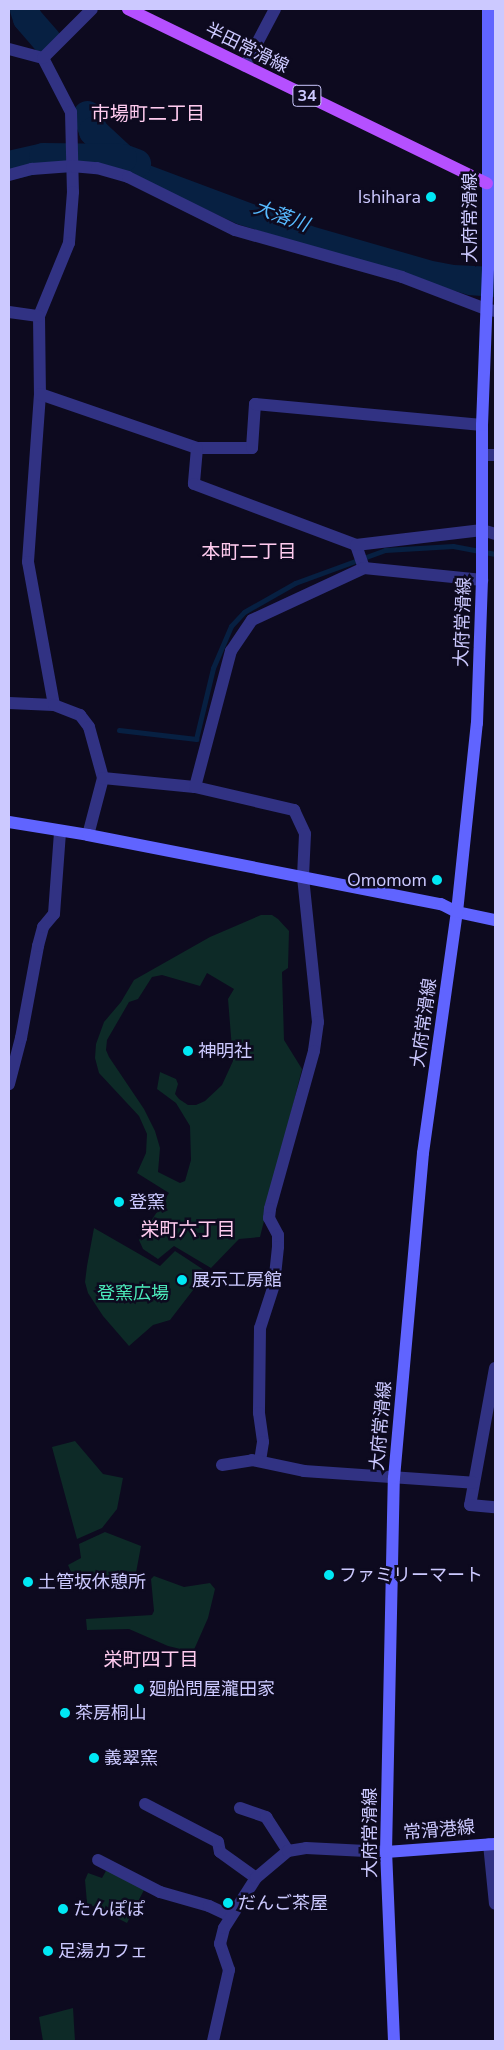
<!DOCTYPE html>
<meta charset="utf-8">
<style>
body{margin:0}
#map{position:relative;width:504px;height:2050px;overflow:hidden;background:#0d0a1f;font-family:"Nunito Sans","Noto Sans JP",sans-serif}
div>[style]{position:absolute}
.green>*{inset:0;background:#0d2a27}
.water>*{inset:0;background:#072042}
.stream>*{height:5px;margin:-2.5px;padding:0 2.5px;transform-origin:2.5px;border-radius:2.5px;background:#072042}
.river>*{height:29px;margin:-14.5px;padding:0 14.5px;transform-origin:14.5px;border-radius:14.5px;background:#072042}
.street>*{height:12px;margin:-6px;padding:0 6px;transform-origin:6px;border-radius:6px;background:#313283}
.secondary>*{height:12px;margin:-6px;padding:0 6px;transform-origin:6px;border-radius:6px;background:#6064ff}
.primary>*{height:12px;margin:-6px;padding:0 6px;transform-origin:6px;border-radius:6px;background:#b550ff}
.dots>*{width:14px;height:14px;translate:-50% -50%;box-sizing:border-box;border:2px solid #0d0a1f;border-radius:50%}
span{translate:-50% -50%;white-space:nowrap;text-align:center;line-height:1.15;-webkit-text-stroke:5px #0d0a1f;paint-order:stroke}
.shield-label span{padding:1px 4px;background:#0d0a1f;border:1px solid;border-radius:4px;-webkit-text-stroke-width:0}
.shield-label{font-size:16px;color:#ccc9ff;font-weight:700}
.street-label{font-size:18px;color:#ccc9ff}
.poi-label{font-size:18px;color:#ccc9ff}
.right{translate:-100% -50%;text-align:right}
.left{translate:0 -50%;text-align:left}
.park-label{font-size:18px;color:#4be9b9}
.neighbourhood-label{font-size:19px;color:#ffcbef}
.water-label{font-size:19px;color:#57baff;font-style:italic}
.frame{position:absolute;inset:0;border:10px solid #ccc9ff;pointer-events:none}
</style>
<div id="map">
<div class="green">
<i style="clip-path:polygon(evenodd,261px 915px,272px 915px,278px 919px,289px 931px,288px 968px,282px 972px,284px 1040px,302px 1069px,260px 1237px,239px 1239px,211px 1268px,174px 1246px,158px 1259px,143px 1249px,139px 1240px,169px 1193px,137px 1173px,146px 1153px,147px 1134px,139px 1116px,99px 1073px,95px 1058px,96px 1044px,104px 1022px,121px 1002px,134px 980px,210px 937px,261px 915px,207px 973px,234px 989px,228px 999px,233px 1061px,222px 1085px,205px 1101px,196px 1105px,188px 1105px,179px 1099px,175px 1094px,178px 1084px,176px 1079px,160px 1072px,157px 1089px,176px 1103px,190px 1126px,191px 1160px,185px 1181px,180px 1183px,158px 1172px,160px 1148px,155px 1131px,144px 1109px,109px 1057px,106px 1050px,107px 1040px,129px 1002px,138px 999px,152px 977px,162px 975px,200px 986px,207px 973px)"></i>
<i style="clip-path:polygon(94px 1228px,160px 1266px,175px 1251px,207px 1272px,170px 1320px,153px 1325px,129px 1346px,103px 1316px,88px 1293px,85px 1282px,87px 1266px)"></i>
<i style="clip-path:polygon(75px 1441px,103px 1474px,123px 1478px,117px 1509px,102px 1528px,77px 1539px,52px 1447px)"></i>
<i style="clip-path:polygon(105px 1532px,141px 1546px,135px 1578px,78px 1588px,68px 1565px,81px 1558px,79px 1544px)"></i>
<i style="clip-path:polygon(154px 1576px,184px 1587px,210px 1583px,215px 1589px,208px 1618px,193px 1652px,168px 1646px,129px 1629px,87px 1630px,86px 1619px,152px 1615px,154px 1611px,151px 1579px)"></i>
<i style="clip-path:polygon(107px 1869px,145px 1888px,127px 1923px,87px 1903px,85px 1880px,88px 1873px,102px 1878px)"></i>
<i style="clip-path:polygon(73px 2008px,75px 2041px,43px 2041px,39px 2017px)"></i>
</div>
<div class="water">
<i style="clip-path:polygon(105px 142px,125px 156px,315px 227px,433px 261px,454px 265px,495px 267px,495px 297px,468px 295px,237px 224px,116px 167px,86px 158px,107px 152px)"></i>
</div>
<div class="stream">
<i style="left:119px;top:730px;width:78px;rotate:6.7deg"></i>
<i style="left:196px;top:739px;width:73px;rotate:-76.5deg"></i>
<i style="left:213px;top:668px;width:46px;rotate:-66.8deg"></i>
<i style="left:231px;top:626px;width:19px;rotate:-47deg"></i>
<i style="left:244px;top:612px;width:59px;rotate:-29.6deg"></i>
<i style="left:295px;top:583px;width:96px;rotate:-20.1deg"></i>
<i style="left:385px;top:550px;width:68px;rotate:-3.4deg"></i>
<i style="left:453px;top:546px;width:43px;rotate:10.8deg"></i>
</div>
<div class="river">
<i style="left:24px;top:9px;width:9px;rotate:72deg"></i>
<i style="left:27px;top:18px;width:29px;rotate:49deg"></i>
<i style="left:87px;top:115px;width:17px;rotate:69deg"></i>
<i style="left:93px;top:131px;width:40px;rotate:43deg"></i>
<i style="left:122px;top:158px;width:15px;rotate:20deg"></i>
<i style="left:9px;top:165px;width:35px;rotate:-13deg"></i>
<i style="left:43px;top:157px;width:79px;rotate:0.7deg"></i>
</div>
<div class="street">
<i style="left:9px;top:49px;width:35px;rotate:15deg"></i>
<i style="left:43px;top:58px;width:61px;rotate:62.6deg"></i>
<i style="left:71px;top:112px;width:80px;rotate:88.6deg"></i>
<i style="left:73px;top:192px;width:51px;rotate:94.5deg"></i>
<i style="left:69px;top:243px;width:79px;rotate:112.3deg"></i>
<i style="left:39px;top:316px;width:78px;rotate:89.3deg"></i>
<i style="left:40px;top:394px;width:168px;rotate:94.1deg"></i>
<i style="left:28px;top:562px;width:145px;rotate:79.7deg"></i>
<i style="left:43px;top:58px;width:69px;rotate:-45deg"></i>
<i style="left:245px;top:66px;width:64px;rotate:-62.2deg"></i>
<i style="left:9px;top:175px;width:24px;rotate:-15deg"></i>
<i style="left:32px;top:169px;width:40px;rotate:-4.3deg"></i>
<i style="left:72px;top:166px;width:25px;rotate:5deg"></i>
<i style="left:97px;top:168px;width:32px;rotate:16deg"></i>
<i style="left:128px;top:177px;width:119px;rotate:26.4deg"></i>
<i style="left:235px;top:230px;width:173px;rotate:15.7deg"></i>
<i style="left:402px;top:277px;width:90px;rotate:20.9deg"></i>
<i style="left:486px;top:309px;width:9px;rotate:13deg"></i>
<i style="left:9px;top:312px;width:30px;rotate:8deg"></i>
<i style="left:40px;top:394px;width:166px;rotate:19deg"></i>
<i style="left:197px;top:448px;width:55px"></i>
<i style="left:252px;top:448px;width:44px;rotate:-86.1deg"></i>
<i style="left:255px;top:404px;width:228px;rotate:5.3deg"></i>
<i style="left:197px;top:448px;width:36px;rotate:95deg"></i>
<i style="left:194px;top:484px;width:173px;rotate:20.6deg"></i>
<i style="left:356px;top:545px;width:24px;rotate:71deg"></i>
<i style="left:483px;top:455px;width:12px"></i>
<i style="left:356px;top:545px;width:127px;rotate:-6.8deg"></i>
<i style="left:482px;top:530px;width:14px;rotate:17deg"></i>
<i style="left:9px;top:703px;width:45px;rotate:2.5deg"></i>
<i style="left:54px;top:705px;width:28px;rotate:21deg"></i>
<i style="left:80px;top:715px;width:15px;rotate:53deg"></i>
<i style="left:89px;top:727px;width:53px;rotate:74.6deg"></i>
<i style="left:103px;top:778px;width:59px;rotate:104.7deg"></i>
<i style="left:103px;top:778px;width:92px;rotate:5.6deg"></i>
<i style="left:195px;top:787px;width:102px;rotate:13.1deg"></i>
<i style="left:294px;top:810px;width:26px;rotate:65deg"></i>
<i style="left:305px;top:834px;width:43px;rotate:92.7deg"></i>
<i style="left:303px;top:877px;width:146px;rotate:84.1deg"></i>
<i style="left:318px;top:1022px;width:29px;rotate:98deg"></i>
<i style="left:314px;top:1051px;width:164px;rotate:105.6deg"></i>
<i style="left:270px;top:1209px;width:9px;rotate:96deg"></i>
<i style="left:269px;top:1218px;width:19px;rotate:62deg"></i>
<i style="left:278px;top:1235px;width:12px;rotate:90deg"></i>
<i style="left:278px;top:1247px;width:38px;rotate:96deg"></i>
<i style="left:274px;top:1285px;width:45px;rotate:108deg"></i>
<i style="left:260px;top:1328px;width:85px;rotate:90.7deg"></i>
<i style="left:259px;top:1413px;width:29px;rotate:82deg"></i>
<i style="left:263px;top:1442px;width:19px;rotate:99deg"></i>
<i style="left:195px;top:787px;width:141px;rotate:-75.2deg"></i>
<i style="left:231px;top:651px;width:37px;rotate:-56deg"></i>
<i style="left:252px;top:620px;width:123px;rotate:-24.9deg"></i>
<i style="left:364px;top:568px;width:119px;rotate:5.8deg"></i>
<i style="left:9px;top:1084px;width:48px;rotate:-75.4deg"></i>
<i style="left:21px;top:1038px;width:94px;rotate:-79.5deg"></i>
<i style="left:38px;top:946px;width:20px;rotate:-75deg"></i>
<i style="left:43px;top:927px;width:17px;rotate:-50deg"></i>
<i style="left:54px;top:914px;width:82px;rotate:-85.8deg"></i>
<i style="left:495px;top:1368px;width:139px;rotate:100.3deg"></i>
<i style="left:470px;top:1505px;width:25px;rotate:5deg"></i>
<i style="left:222px;top:1465px;width:30px;rotate:-9deg"></i>
<i style="left:252px;top:1460px;width:53px;rotate:11.9deg"></i>
<i style="left:304px;top:1471px;width:170px;rotate:4deg"></i>
<i style="left:145px;top:1804px;width:82px;rotate:27.5deg"></i>
<i style="left:218px;top:1842px;width:10px;rotate:79deg"></i>
<i style="left:220px;top:1852px;width:44px;rotate:35.8deg"></i>
<i style="left:240px;top:1808px;width:28px;rotate:19deg"></i>
<i style="left:266px;top:1817px;width:40px;rotate:57.1deg"></i>
<i style="left:489px;top:1844px;width:60px;rotate:84.3deg"></i>
<i style="left:98px;top:1860px;width:70px;rotate:27.3deg"></i>
<i style="left:160px;top:1892px;width:51px;rotate:15.9deg"></i>
<i style="left:209px;top:1906px;width:23px;rotate:25deg"></i>
<i style="left:213px;top:2041px;width:73px;rotate:-77.3deg"></i>
<i style="left:229px;top:1970px;width:28px;rotate:-109deg"></i>
<i style="left:220px;top:1944px;width:16px;rotate:-76deg"></i>
<i style="left:224px;top:1928px;width:59px;rotate:-57.4deg"></i>
<i style="left:256px;top:1878px;width:42px;rotate:-40.2deg"></i>
<i style="left:288px;top:1851px;width:18px;rotate:-9deg"></i>
<i style="left:306px;top:1848px;width:80px;rotate:2.9deg"></i>
</div>
<div class="secondary">
<i style="left:9px;top:822px;width:80px;rotate:9.3deg"></i>
<i style="left:88px;top:835px;width:360px;rotate:11.1deg"></i>
<i style="left:441px;top:904px;width:18px;rotate:27deg"></i>
<i style="left:457px;top:912px;width:39px;rotate:12deg"></i>
<i style="left:386px;top:1852px;width:109px;rotate:-4.2deg"></i>
<i style="left:394px;top:2041px;width:189px;rotate:-92.4deg"></i>
<i style="left:386px;top:1852px;width:374px;rotate:-88.8deg"></i>
<i style="left:394px;top:1478px;width:326px;rotate:-84.9deg"></i>
<i style="left:423px;top:1153px;width:243px;rotate:-82deg"></i>
<i style="left:457px;top:912px;width:190px;rotate:-84deg"></i>
<i style="left:477px;top:723px;width:143px;rotate:-88deg"></i>
<i style="left:482px;top:580px;width:155px;rotate:-90deg"></i>
<i style="left:482px;top:425px;width:157px;rotate:-87.8deg"></i>
<i style="left:488px;top:268px;width:259px;rotate:-90deg"></i>
</div>
<div class="primary">
<i style="left:128px;top:9px;width:399px;rotate:25.9deg"></i>
</div>
<div class="dots">
<i style="left:431px;top:197px;background:#00e8f4"></i>
<i style="left:437px;top:880px;background:#00e8f4"></i>
<i style="left:188px;top:1051px;background:#00e8f4"></i>
<i style="left:119px;top:1202px;background:#00e8f4"></i>
<i style="left:182px;top:1280px;background:#00e8f4"></i>
<i style="left:329px;top:1575px;background:#00e8f4"></i>
<i style="left:28px;top:1582px;background:#00e8f4"></i>
<i style="left:139px;top:1689px;background:#00e8f4"></i>
<i style="left:65px;top:1713px;background:#00e8f4"></i>
<i style="left:94px;top:1758px;background:#00e8f4"></i>
<i style="left:228px;top:1903px;background:#00e8f4"></i>
<i style="left:63px;top:1909px;background:#00e8f4"></i>
<i style="left:48px;top:1951px;background:#00e8f4"></i>
</div>
<div class="shield-label">
<span style="left:307px;top:96px">34</span>
</div>
<div class="street-label">
<span style="left:247px;top:48px;rotate:26deg">半田常滑線</span>
<span style="left:470px;top:218px;rotate:-90deg">大府常滑線</span>
<span style="left:463px;top:622px;rotate:-88deg">大府常滑線</span>
<span style="left:424px;top:1023px;rotate:-82deg">大府常滑線</span>
<span style="left:381px;top:1426px;rotate:-85deg">大府常滑線</span>
<span style="left:439px;top:1830px;rotate:-5deg">常滑港線</span>
<span style="left:370px;top:1833px;rotate:-90deg">大府常滑線</span>
</div>
<div class="poi-label">
<span class="right" style="left:421px;top:197px">Ishihara</span>
<span class="right" style="left:427px;top:880px">Omomom</span>
<span class="left" style="left:198px;top:1051px">神明社</span>
<span class="left" style="left:129px;top:1202px">登窯</span>
<span class="left" style="left:192px;top:1280px">展示工房館</span>
<span class="left" style="left:339px;top:1575px">ファミリーマート</span>
<span class="left" style="left:38px;top:1582px">土管坂休憩所</span>
<span class="left" style="left:149px;top:1689px">廻船問屋瀧田家</span>
<span class="left" style="left:75px;top:1713px">茶房桐山</span>
<span class="left" style="left:104px;top:1758px">義翠窯</span>
<span class="left" style="left:238px;top:1903px">だんご茶屋</span>
<span class="left" style="left:73px;top:1909px">たんぽぽ</span>
<span class="left" style="left:58px;top:1951px">足湯カフェ</span>
</div>
<div class="park-label">
<span style="left:133px;top:1293px">登窯広場</span>
</div>
<div class="neighbourhood-label">
<span style="left:148px;top:115px">市場町二丁目</span>
<span style="left:249px;top:553px">本町二丁目</span>
<span style="left:188px;top:1231px">栄町六丁目</span>
<span style="left:151px;top:1661px">栄町四丁目</span>
</div>
<div class="water-label">
<span style="left:281px;top:217px;rotate:20deg">大落川</span>
</div>
<div class="frame"></div>
</div>
